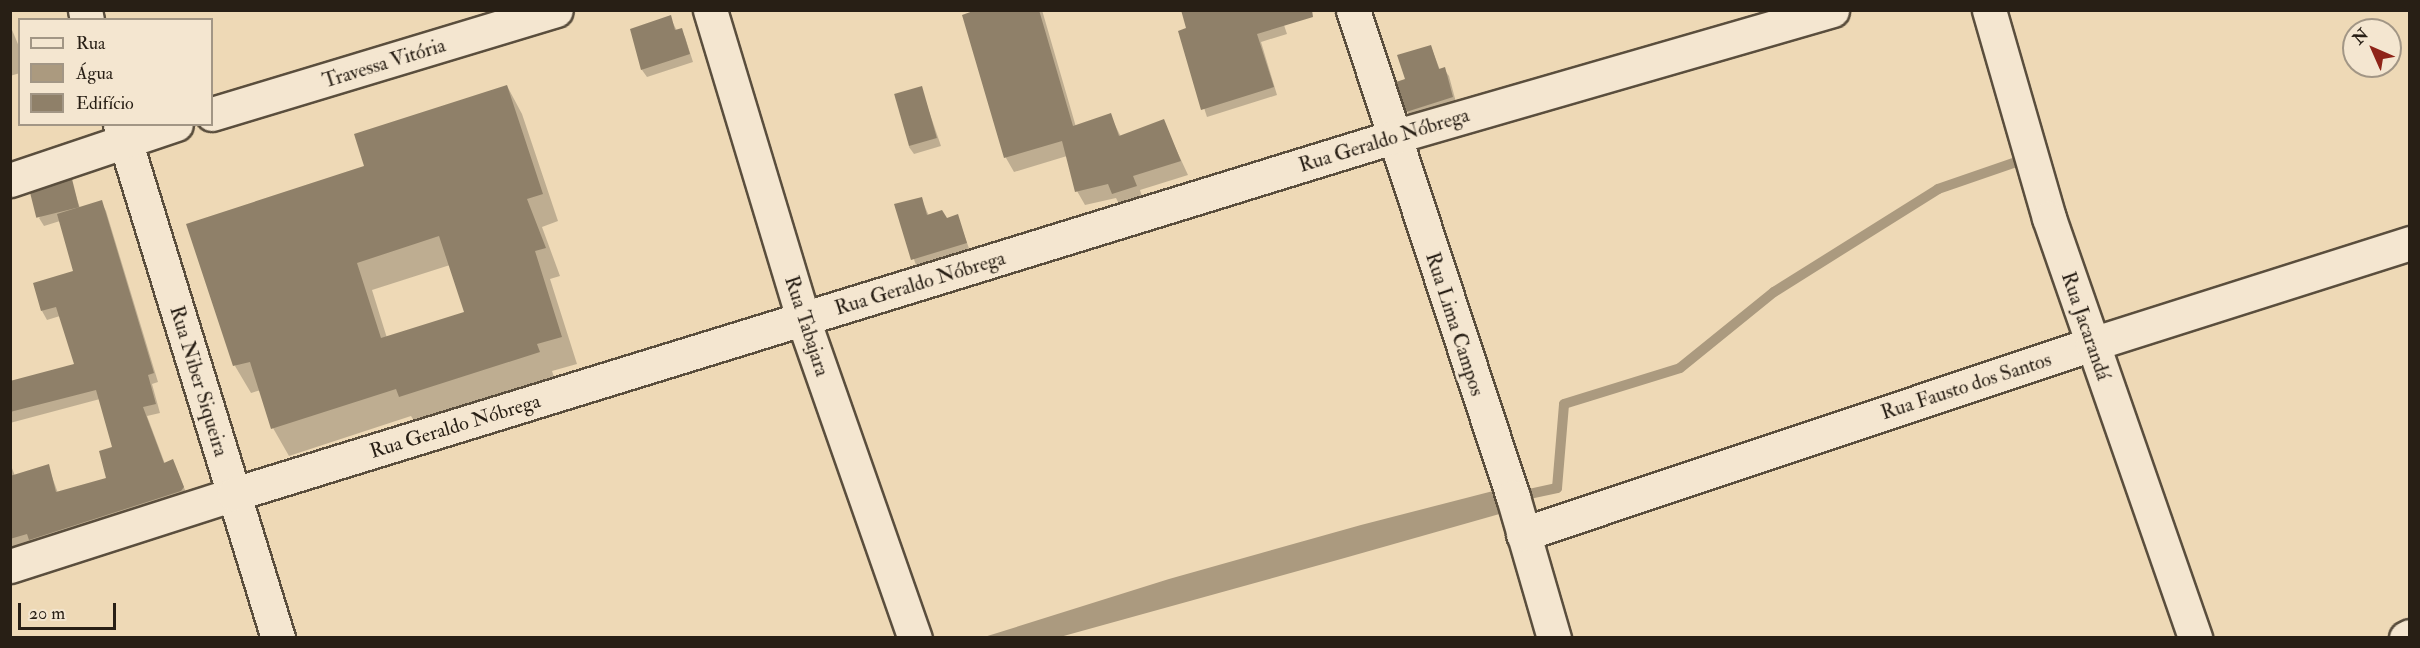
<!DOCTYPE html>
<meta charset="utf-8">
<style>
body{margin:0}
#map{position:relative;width:2420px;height:648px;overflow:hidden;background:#eed9b6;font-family:"IM FELL Double Pica",serif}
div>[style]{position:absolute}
.water>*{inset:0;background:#ab9a7f}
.shadow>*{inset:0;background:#0003}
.stream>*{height:10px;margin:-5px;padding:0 5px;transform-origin:5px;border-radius:5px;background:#ab9a7f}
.building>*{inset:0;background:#8f8069;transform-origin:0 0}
.roads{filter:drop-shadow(2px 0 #5a4e3d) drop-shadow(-2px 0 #5a4e3d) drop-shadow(0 2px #5a4e3d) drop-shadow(0 -2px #5a4e3d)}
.street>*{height:33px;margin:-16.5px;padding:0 16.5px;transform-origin:16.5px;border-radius:16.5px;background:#f4e6d0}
span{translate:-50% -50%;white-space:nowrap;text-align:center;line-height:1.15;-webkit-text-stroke:6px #f4e6d0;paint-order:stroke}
.street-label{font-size:20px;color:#281f15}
.frame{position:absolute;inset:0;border:12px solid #281f15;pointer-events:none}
.legend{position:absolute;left:18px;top:18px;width:195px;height:108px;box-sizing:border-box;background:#f4e6d0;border:2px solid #a29685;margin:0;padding:8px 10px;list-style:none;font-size:18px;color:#281f15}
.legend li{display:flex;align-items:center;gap:12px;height:30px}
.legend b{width:30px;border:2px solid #a29685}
.north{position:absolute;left:2342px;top:18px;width:60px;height:60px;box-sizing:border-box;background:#f4e6d0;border:2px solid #a29685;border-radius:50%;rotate:315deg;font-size:16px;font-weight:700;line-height:24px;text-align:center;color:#281f15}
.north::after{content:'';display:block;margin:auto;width:21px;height:27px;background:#8f2418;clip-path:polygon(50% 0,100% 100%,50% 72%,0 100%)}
.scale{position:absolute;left:18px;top:603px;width:98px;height:27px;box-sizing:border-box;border:3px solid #281f15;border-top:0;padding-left:8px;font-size:18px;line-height:21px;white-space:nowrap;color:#281f15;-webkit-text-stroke:4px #f4e6d0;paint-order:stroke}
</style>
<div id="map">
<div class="water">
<i style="clip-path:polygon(1497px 490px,1503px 513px,1341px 559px,1060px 637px,981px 638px,1169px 579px,1361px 525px)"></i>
</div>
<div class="shadow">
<i style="clip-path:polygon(981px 10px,1042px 10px,1076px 127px,1110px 115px,1121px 137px,1163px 121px,1188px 175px,1140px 190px,1143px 200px,1121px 208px,1116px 198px,1085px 205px,1077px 191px,1067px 156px,1014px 172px,1006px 158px,964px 16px)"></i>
<i style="clip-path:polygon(1279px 10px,1287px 34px,1261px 42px,1277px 95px,1207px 117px,1179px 32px)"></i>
<i style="clip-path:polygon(670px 17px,677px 31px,681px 30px,685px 37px,693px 62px,647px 77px,642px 70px)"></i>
<i style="clip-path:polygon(10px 25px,20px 49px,20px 73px,10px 76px)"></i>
<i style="clip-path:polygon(1431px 47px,1440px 70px,1444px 69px,1449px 76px,1457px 106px,1412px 119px,1407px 111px,1407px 80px)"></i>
<i style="clip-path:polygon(evenodd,507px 86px,522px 114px,558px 221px,542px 227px,560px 276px,550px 279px,577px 364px,552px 371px,555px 380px,416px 424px,411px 416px,289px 456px,273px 428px,261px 390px,251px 393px,235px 366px,366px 167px,507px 86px,450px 265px,466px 313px,387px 338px,372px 290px,450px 265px)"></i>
<i style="clip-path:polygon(921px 88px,941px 146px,914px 154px,909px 147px)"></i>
<i style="clip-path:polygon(71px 181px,80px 208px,101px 202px,106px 211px,158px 382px,152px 384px,160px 413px,147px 416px,165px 464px,173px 461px,188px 497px,10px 549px,10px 463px,15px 476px,48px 466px,58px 493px,108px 479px,114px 448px,100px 399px,10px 423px,10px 383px,76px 365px,60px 316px,47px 320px,42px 311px,75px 272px,60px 221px,44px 226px,39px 218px)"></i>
<i style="clip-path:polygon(921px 198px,929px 216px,947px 219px,957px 215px,970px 251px,917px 268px,895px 205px)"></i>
</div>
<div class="stream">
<i style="left:1515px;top:497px;width:43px;rotate:-12.1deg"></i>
<i style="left:1557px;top:488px;width:84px;rotate:-85.2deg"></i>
<i style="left:1564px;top:404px;width:121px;rotate:-17.2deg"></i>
<i style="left:1680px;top:368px;width:121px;rotate:-39deg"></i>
<i style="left:1774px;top:292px;width:194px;rotate:-32.1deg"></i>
<i style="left:1938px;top:189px;width:95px;rotate:-19deg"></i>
</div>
<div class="building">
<i style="clip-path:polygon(976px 10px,1039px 10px,1073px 126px,1111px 113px,1119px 136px,1164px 119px,1181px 161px,1133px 176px,1137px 186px,1112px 194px,1108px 184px,1075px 192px,1062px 141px,1004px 158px,962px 15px)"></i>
<i style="clip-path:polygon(1181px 10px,1312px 10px,1313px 17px,1257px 34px,1274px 87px,1201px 110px,1178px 31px,1186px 28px)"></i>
<i style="clip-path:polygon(671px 15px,675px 30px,682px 28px,690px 54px,641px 70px,630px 29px)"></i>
<i style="clip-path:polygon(1431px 45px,1439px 69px,1445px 67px,1453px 97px,1406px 112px,1396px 82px,1405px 79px,1397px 55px)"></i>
<i style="clip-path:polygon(evenodd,507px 85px,543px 194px,527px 199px,546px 248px,535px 251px,562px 337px,537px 344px,540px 352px,399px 397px,396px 389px,271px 429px,250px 362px,233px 366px,186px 224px,364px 166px,354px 134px,507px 85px,439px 236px,464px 312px,381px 338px,357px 263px,439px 236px)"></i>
<i style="left:922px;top:86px;width:54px;height:29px;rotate:74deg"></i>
<i style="left:72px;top:179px;width:29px;height:44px;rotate:76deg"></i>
<i style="clip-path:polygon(922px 197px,927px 215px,942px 210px,947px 218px,958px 214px,967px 243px,911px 260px,894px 204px)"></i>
<i style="clip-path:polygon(102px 200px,154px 373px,148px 375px,156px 404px,143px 407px,164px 463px,173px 459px,184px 487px,181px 491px,29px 540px,27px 534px,10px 539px,10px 476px,49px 464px,56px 492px,106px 478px,99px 451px,112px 447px,96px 390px,10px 412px,10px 381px,74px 364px,56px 307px,41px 311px,33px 283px,73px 271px,57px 214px)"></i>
</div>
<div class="roads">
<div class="street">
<i style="left:85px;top:10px;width:10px;rotate:79deg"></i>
<i style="left:710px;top:10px;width:323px;rotate:73.2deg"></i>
<i style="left:803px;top:319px;width:338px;rotate:70.7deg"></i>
<i style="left:1353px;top:10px;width:513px;rotate:71.81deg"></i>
<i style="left:1513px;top:497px;width:147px;rotate:73.8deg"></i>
<i style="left:1989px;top:10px;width:216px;rotate:73.9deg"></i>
<i style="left:2049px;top:218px;width:445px;rotate:70.8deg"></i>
<i style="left:212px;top:114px;width:359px;rotate:-16.8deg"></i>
<i style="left:120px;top:124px;width:538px;rotate:72.91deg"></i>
<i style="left:10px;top:180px;width:175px;rotate:-18.6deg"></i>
<i style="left:1523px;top:534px;width:600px;rotate:-18.47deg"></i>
<i style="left:2092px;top:344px;width:334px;rotate:-17.6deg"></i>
<i style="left:10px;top:566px;width:235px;rotate:-17.8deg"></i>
<i style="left:234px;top:494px;width:1213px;rotate:-17.12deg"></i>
<i style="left:1393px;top:137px;width:457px;rotate:-16.1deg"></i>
<i style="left:2406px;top:638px;width:4px;rotate:-27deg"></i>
</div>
</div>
<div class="street-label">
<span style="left:384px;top:63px;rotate:-17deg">Travessa Vitória</span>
<span style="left:1384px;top:140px;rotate:-17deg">Rua Geraldo Nóbrega</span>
<span style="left:920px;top:283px;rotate:-17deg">Rua Geraldo Nóbrega</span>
<span style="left:1455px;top:324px;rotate:72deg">Rua Lima Campos</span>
<span style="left:807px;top:326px;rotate:72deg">Rua Tabajara</span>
<span style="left:2086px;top:326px;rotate:71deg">Rua Jacarandá</span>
<span style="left:199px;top:381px;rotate:73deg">Rua Niber Siqueira</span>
<span style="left:1966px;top:386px;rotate:-18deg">Rua Fausto dos Santos</span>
<span style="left:455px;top:426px;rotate:-17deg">Rua Geraldo Nóbrega</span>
</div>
<div class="frame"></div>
<ul class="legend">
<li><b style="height:8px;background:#f4e6d0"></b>Rua</li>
<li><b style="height:16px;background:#ab9a7f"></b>Água</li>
<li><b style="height:16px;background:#8f8069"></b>Edifício</li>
</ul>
<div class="north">N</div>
<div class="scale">20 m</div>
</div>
